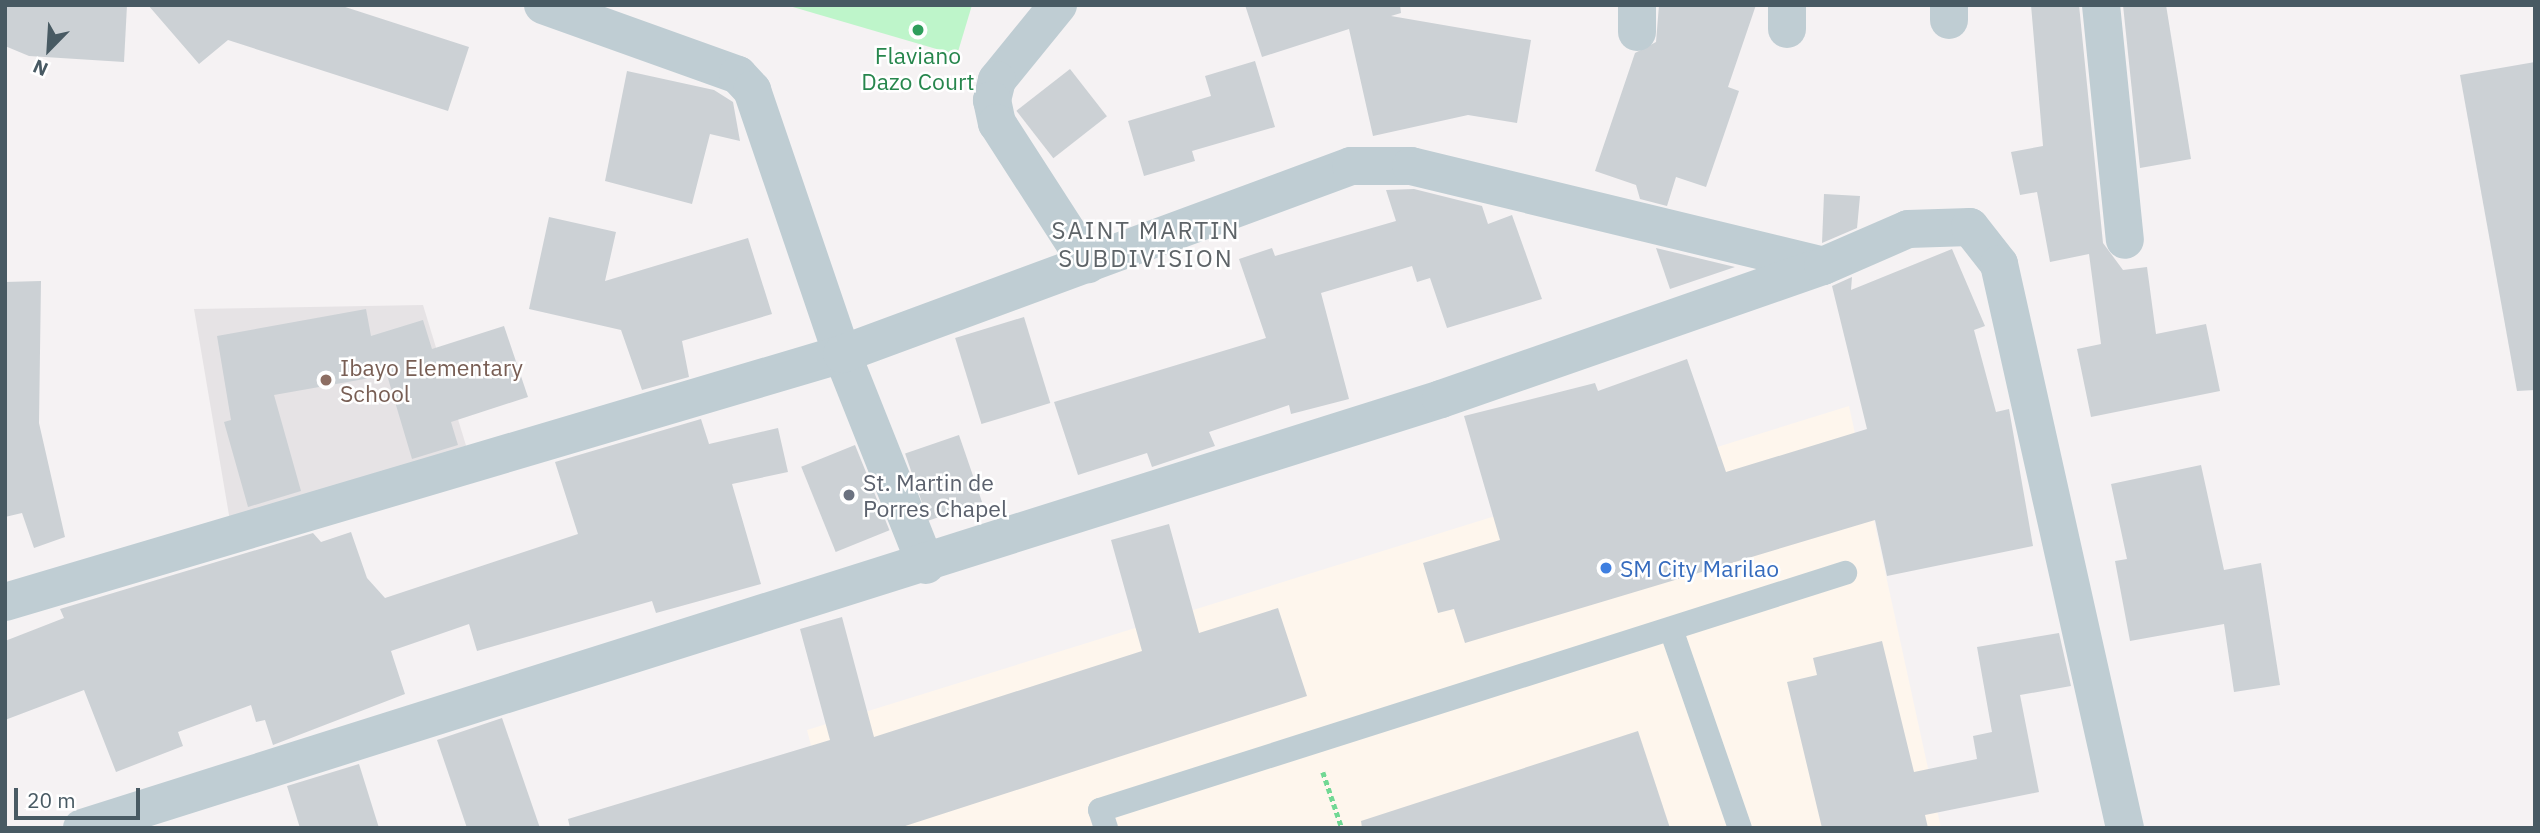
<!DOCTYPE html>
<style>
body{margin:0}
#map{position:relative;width:2540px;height:833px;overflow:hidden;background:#f5f2f3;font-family:"IBM Plex Sans",sans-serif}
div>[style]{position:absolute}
.commercial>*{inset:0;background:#fef6ed}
.education>*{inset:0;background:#e6e3e5}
.green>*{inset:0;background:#bef5ca}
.building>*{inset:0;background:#ccd1d5;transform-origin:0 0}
.path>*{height:4.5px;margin-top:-2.25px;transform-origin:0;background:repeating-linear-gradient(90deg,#71d894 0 5px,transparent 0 8.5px)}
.service>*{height:24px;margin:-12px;padding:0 12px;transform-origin:12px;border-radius:12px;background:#bfcdd3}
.minor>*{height:38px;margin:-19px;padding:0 19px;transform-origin:19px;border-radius:19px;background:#bfcdd3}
.dots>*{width:19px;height:19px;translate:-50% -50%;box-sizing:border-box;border:4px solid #fff;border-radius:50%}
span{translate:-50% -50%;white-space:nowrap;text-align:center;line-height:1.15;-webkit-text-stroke:5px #fff;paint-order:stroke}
.leisure-label{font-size:23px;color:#27864d}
.education-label{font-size:23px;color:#785e54}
.left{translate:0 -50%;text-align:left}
.worship-label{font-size:23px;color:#5b616d}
.shop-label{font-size:23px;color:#366cbe}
.neighbourhood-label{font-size:24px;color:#5e6468;letter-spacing:2px}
.frame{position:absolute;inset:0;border:7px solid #485a63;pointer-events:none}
.north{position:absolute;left:14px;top:14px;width:70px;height:70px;-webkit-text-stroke:5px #fff;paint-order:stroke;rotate:204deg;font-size:19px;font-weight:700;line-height:28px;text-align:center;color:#485a63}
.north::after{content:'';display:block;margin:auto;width:24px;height:32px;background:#485a63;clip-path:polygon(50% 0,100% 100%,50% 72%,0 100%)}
.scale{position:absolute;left:14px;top:788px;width:126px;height:32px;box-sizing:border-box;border:4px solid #485a63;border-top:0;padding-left:9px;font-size:21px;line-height:24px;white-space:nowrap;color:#485a63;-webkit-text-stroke:5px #fff;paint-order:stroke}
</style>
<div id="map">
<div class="commercial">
<i style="clip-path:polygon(1849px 406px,1941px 828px,832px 828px,807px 730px)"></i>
</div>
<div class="education">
<i style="clip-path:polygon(423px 305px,468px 452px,230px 521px,194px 309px)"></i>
</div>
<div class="green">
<i style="clip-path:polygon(786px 5px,972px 5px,957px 55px)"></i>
</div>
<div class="building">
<i style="clip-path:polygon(5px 5px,127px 5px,124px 62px,29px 56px,5px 46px)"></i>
<i style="clip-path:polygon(148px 5px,339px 5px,469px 47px,448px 111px,228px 40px,199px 64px)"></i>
<i style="clip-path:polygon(1245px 5px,1400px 5px,1401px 13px,1391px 16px,1531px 40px,1517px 123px,1468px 115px,1373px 136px,1349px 29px,1262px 57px)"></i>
<i style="clip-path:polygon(1659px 5px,1756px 5px,1728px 87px,1739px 91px,1706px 187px,1676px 177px,1667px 206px,1640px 199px,1636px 185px,1595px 171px,1635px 53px,1656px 42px)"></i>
<i style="clip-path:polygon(2031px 5px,2079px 5px,2103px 243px,2123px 270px,2147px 267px,2156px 334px,2206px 324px,2220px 391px,2091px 417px,2077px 349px,2101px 344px,2089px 254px,2050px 262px,2037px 192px,2020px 195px,2011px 152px,2043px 146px)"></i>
<i style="clip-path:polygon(2123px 5px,2166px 5px,2191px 159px,2140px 168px)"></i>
<i style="clip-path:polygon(1255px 61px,1275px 127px,1192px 151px,1195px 161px,1144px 176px,1128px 121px,1211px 96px,1205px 76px)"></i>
<i style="clip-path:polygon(2535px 62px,2535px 390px,2517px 391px,2460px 75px)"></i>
<i style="left:1070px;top:69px;width:60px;height:68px;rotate:52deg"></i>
<i style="clip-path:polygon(627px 71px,714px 90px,733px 102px,740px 141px,710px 134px,692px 204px,605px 181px)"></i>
<i style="clip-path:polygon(1414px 189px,1482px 206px,1488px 224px,1512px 215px,1542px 299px,1447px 328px,1430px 278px,1417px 282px,1412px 266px,1321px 293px,1349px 399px,1291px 414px,1289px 405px,1209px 432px,1215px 446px,1152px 467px,1147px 453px,1078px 475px,1054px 402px,1266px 338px,1239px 259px,1272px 248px,1275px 256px,1396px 221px,1386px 190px)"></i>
<i style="clip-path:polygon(1824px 194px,1860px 196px,1857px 228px,1822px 243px)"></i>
<i style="clip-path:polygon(549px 217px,616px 232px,605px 281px,748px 238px,772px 314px,682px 341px,689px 377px,642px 390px,621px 330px,529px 309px)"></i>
<i style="clip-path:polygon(1656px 248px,1735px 267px,1670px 289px)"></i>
<i style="clip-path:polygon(1952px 249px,1985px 326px,1974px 330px,1996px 412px,2009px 409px,2033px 546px,1887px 576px,1875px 520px,1465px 643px,1454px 609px,1438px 613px,1423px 563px,1500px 540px,1464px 416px,1595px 383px,1598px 391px,1687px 359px,1726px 472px,1867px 429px,1832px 286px,1852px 277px,1851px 290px)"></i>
<i style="clip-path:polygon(41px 281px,39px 423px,65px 537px,34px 548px,22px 513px,5px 517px,5px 282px)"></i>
<i style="clip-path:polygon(366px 309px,371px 336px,423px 320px,432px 349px,504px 326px,528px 397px,451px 422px,458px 445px,412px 459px,387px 375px,274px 395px,301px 491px,248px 507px,224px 422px,231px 420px,217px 336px)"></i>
<i style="left:1024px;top:317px;width:90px;height:72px;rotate:73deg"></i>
<i style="clip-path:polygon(701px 419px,709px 444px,778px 428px,788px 472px,732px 484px,761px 584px,656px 613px,652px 601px,477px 651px,469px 624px,391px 651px,405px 694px,273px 745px,265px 720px,256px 722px,251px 705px,178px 732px,183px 746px,116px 772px,84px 690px,5px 720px,5px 641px,64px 618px,60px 609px,313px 533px,321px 542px,351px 532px,367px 578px,385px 598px,578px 534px,555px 462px)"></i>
<i style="left:959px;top:435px;width:71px;height:57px;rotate:71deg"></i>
<i style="left:855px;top:445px;width:92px;height:58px;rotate:68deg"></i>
<i style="clip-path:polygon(2201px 465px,2224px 570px,2261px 563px,2280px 685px,2234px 692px,2224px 624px,2130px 641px,2115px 561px,2127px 559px,2111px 484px)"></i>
<i style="clip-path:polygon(1169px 524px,1199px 633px,1278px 608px,1307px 696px,899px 828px,570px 828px,568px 819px,830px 740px,800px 629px,842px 617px,874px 737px,1142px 651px,1111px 540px)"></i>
<i style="clip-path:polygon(2059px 633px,2071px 686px,2020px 695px,2039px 792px,1925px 815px,1928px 828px,1822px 828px,1787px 682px,1817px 675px,1813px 658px,1882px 641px,1914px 772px,1977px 759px,1973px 736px,1992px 732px,1977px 647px)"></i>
<i style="clip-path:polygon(502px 718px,540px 828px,467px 828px,437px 740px)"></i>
<i style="clip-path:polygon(1638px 731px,1670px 828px,1362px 828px,1361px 821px)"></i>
<i style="clip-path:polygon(359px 764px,379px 828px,300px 828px,287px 786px)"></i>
</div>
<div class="path">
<i style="left:1323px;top:772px;width:59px;rotate:71.3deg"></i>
</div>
<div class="service">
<i style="left:1672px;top:632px;width:207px;rotate:70.9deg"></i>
<i style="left:1106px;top:828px;width:19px;rotate:-108deg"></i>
<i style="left:1100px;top:810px;width:782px;rotate:-17.65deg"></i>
</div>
<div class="minor">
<i style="left:543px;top:5px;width:207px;rotate:19.7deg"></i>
<i style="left:738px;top:75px;width:21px;rotate:47deg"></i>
<i style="left:752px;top:90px;width:279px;rotate:71.2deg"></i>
<i style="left:842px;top:354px;width:227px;rotate:68.3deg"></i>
<i style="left:1058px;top:5px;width:97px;rotate:129.1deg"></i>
<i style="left:997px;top:80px;width:21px;rotate:104deg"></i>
<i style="left:992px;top:100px;width:24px;rotate:78deg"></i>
<i style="left:997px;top:123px;width:168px;rotate:57.2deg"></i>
<i style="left:1637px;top:5px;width:27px;rotate:90deg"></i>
<i style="left:1787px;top:5px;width:24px;rotate:90deg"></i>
<i style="left:1949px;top:5px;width:15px;rotate:90deg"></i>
<i style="left:2101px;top:5px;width:236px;rotate:84.2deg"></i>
<i style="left:5px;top:602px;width:873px;rotate:-16.5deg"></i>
<i style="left:842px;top:354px;width:543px;rotate:-20.27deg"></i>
<i style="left:1351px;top:166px;width:60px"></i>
<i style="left:1411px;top:166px;width:424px;rotate:13.6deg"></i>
<i style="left:82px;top:828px;width:1425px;rotate:-17.52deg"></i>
<i style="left:1441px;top:399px;width:404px;rotate:-19.2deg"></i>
<i style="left:1823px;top:266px;width:93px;rotate:-23.5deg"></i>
<i style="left:1908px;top:229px;width:62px;rotate:-1.8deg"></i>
<i style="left:1970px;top:227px;width:47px;rotate:51.9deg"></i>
<i style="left:1999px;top:264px;width:578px;rotate:77.41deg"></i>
</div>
<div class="dots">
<i style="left:918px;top:30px;background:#2e9e5b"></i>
<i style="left:326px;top:380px;background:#8d6e63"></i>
<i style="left:849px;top:495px;background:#6b7280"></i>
<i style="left:1606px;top:568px;background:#3f7fe0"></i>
</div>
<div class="leisure-label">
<span style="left:918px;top:68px">Flaviano<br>Dazo Court</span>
</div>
<div class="education-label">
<span class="left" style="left:340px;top:380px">Ibayo Elementary<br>School</span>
</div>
<div class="worship-label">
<span class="left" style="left:863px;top:495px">St. Martin de<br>Porres Chapel</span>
</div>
<div class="shop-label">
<span class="left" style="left:1620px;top:568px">SM City Marilao</span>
</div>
<div class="neighbourhood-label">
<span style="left:1146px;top:245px">SAINT MARTIN<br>SUBDIVISION</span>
</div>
<div class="frame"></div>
<div class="north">N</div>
<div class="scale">20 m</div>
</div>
